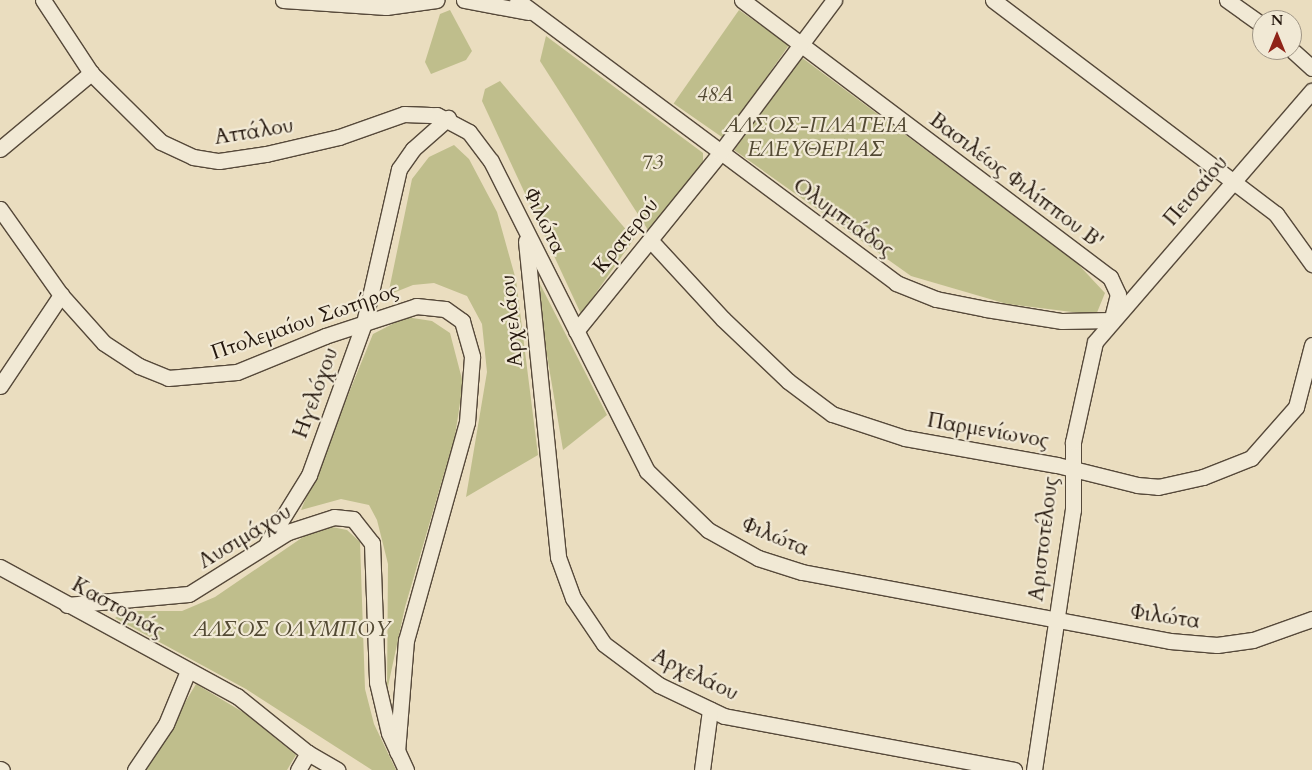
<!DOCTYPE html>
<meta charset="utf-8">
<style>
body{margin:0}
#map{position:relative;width:1312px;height:770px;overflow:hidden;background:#eaddbf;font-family:Cardo,serif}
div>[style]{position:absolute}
.green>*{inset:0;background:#bfbe8c;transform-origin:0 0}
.roads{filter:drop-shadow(1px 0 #56493a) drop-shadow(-1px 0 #56493a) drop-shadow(0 1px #56493a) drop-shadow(0 -1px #56493a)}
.minor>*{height:15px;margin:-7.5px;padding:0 7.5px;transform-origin:7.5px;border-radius:7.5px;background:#f1e9d5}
span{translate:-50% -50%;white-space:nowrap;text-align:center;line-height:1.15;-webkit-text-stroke:4.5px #f1e9d5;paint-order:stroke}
.park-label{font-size:21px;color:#534a34;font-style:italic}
.street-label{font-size:21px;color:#25180e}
.north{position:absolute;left:1252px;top:10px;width:50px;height:50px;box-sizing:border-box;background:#f1e9d5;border:1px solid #9f9585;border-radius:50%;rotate:0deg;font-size:14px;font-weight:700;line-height:20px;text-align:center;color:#25180e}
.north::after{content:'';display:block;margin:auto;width:18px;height:22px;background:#8f2418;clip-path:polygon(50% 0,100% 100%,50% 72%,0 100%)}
</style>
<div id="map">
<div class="green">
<i style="clip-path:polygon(450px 10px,472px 51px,466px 60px,431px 74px,425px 62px,440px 14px)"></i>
<i style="left:739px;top:10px;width:61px;height:114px;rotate:35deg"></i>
<i style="clip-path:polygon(546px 36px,703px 153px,703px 164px,648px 230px,540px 61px)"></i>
<i style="clip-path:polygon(801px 57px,1076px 262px,1105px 293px,1096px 315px,1007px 304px,911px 276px,734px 150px)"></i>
<i style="clip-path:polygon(500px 81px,634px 239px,581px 314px,482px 101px,485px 89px)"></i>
<i style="clip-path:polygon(454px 145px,469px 159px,497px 212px,516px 280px,538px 455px,466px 497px,487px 372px,482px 324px,467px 296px,434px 283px,413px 285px,388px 295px,412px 179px,429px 157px)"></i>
<i style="clip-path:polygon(540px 284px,607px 415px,563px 450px,542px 326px)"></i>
<i style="clip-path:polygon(406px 317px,432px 321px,450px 333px,463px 383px,455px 436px,405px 607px,387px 691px,388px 564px,377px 520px,369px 505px,341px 499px,301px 510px,373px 334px)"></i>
<i style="clip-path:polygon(332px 527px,347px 530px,360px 542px,365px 689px,374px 724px,396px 770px,372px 770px,246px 689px,115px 618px,126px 611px,182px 611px,215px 597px,306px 535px)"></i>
<i style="clip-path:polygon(196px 684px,246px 714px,296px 755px,287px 770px,145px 770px)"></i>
</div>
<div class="roads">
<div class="minor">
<i style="left:43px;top:0;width:87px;rotate:56.7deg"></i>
<i style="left:91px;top:73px;width:98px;rotate:44.6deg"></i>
<i style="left:161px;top:142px;width:35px;rotate:25deg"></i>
<i style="left:193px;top:157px;width:26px;rotate:9deg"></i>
<i style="left:219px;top:161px;width:48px;rotate:-8.5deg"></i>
<i style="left:266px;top:154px;width:75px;rotate:-13.1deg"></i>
<i style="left:339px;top:137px;width:69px;rotate:-19.5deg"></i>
<i style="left:404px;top:114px;width:33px;rotate:2deg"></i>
<i style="left:437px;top:115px;width:36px;rotate:28deg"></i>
<i style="left:469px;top:132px;width:36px;rotate:53deg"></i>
<i style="left:491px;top:161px;width:347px;rotate:63.3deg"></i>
<i style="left:647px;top:471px;width:85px;rotate:44deg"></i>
<i style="left:708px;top:530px;width:57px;rotate:29.2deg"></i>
<i style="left:758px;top:558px;width:46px;rotate:17.7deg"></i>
<i style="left:802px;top:572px;width:374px;rotate:10.6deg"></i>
<i style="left:1170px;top:641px;width:47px;rotate:4.9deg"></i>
<i style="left:1217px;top:645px;width:36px;rotate:-8deg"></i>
<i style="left:1253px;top:640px;width:63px;rotate:-19.6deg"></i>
<i style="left:283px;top:0;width:103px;rotate:3.9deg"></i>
<i style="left:386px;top:7px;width:51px;rotate:-7.8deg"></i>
<i style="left:464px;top:0;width:65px;rotate:10.6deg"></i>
<i style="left:517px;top:0;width:473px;rotate:36.7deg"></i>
<i style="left:896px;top:283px;width:43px;rotate:21.8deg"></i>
<i style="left:936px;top:299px;width:51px;rotate:11.3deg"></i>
<i style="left:986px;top:309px;width:77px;rotate:9deg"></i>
<i style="left:1062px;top:321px;width:50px;rotate:-1.1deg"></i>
<i style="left:742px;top:0;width:461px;rotate:37deg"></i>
<i style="left:1110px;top:277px;width:19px;rotate:65deg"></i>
<i style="left:1118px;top:294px;width:25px;rotate:104deg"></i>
<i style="left:993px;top:0;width:355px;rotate:37.1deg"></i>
<i style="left:1276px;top:214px;width:62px;rotate:54.2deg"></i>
<i style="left:1227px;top:0;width:43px;rotate:35.5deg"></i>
<i style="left:1292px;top:50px;width:27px;rotate:42deg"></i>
<i style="left:0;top:149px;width:119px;rotate:-39.9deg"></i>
<i style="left:0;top:209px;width:105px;rotate:54.7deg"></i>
<i style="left:61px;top:295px;width:64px;rotate:48.1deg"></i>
<i style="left:104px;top:343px;width:42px;rotate:33.3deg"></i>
<i style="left:139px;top:366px;width:31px;rotate:22deg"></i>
<i style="left:168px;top:378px;width:69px;rotate:-5deg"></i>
<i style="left:237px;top:372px;width:95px;rotate:-22.2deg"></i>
<i style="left:325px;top:336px;width:96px;rotate:-18.2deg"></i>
<i style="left:416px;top:306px;width:29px;rotate:6deg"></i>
<i style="left:445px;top:309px;width:21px;rotate:35deg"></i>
<i style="left:462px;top:321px;width:37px;rotate:74deg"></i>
<i style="left:472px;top:357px;width:65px;rotate:94.4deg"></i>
<i style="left:467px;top:422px;width:226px;rotate:105.6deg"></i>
<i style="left:406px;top:640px;width:112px;rotate:94.6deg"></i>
<i style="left:526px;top:241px;width:318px;rotate:84.2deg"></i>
<i style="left:558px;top:557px;width:44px;rotate:69.9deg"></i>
<i style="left:573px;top:598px;width:55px;rotate:56deg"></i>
<i style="left:604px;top:644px;width:69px;rotate:36.7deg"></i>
<i style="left:659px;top:685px;width:72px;rotate:25.5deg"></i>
<i style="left:724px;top:716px;width:295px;rotate:10.5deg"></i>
<i style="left:651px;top:241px;width:106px;rotate:47.3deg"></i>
<i style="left:723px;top:319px;width:90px;rotate:43.6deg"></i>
<i style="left:788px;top:381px;width:55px;rotate:36.9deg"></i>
<i style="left:832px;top:414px;width:77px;rotate:18.2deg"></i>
<i style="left:905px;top:438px;width:154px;rotate:10.1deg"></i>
<i style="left:1057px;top:465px;width:82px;rotate:14deg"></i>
<i style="left:1137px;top:485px;width:21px;rotate:5deg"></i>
<i style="left:1158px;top:487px;width:46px;rotate:-12.5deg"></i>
<i style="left:1203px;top:477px;width:52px;rotate:-21.6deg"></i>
<i style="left:1251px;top:458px;width:68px;rotate:-48.6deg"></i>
<i style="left:1296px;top:407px;width:64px;rotate:-75.5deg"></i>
<i style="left:576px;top:331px;width:229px;rotate:-51deg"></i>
<i style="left:720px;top:153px;width:191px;rotate:-53.3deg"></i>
<i style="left:0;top:386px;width:110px;rotate:-56.2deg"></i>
<i style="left:267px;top:543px;width:80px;rotate:-58.3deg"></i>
<i style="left:309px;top:475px;width:162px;rotate:-70.1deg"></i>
<i style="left:364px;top:323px;width:158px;rotate:-77.2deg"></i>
<i style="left:399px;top:169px;width:24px;rotate:-55deg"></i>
<i style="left:413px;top:149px;width:47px;rotate:-41.5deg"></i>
<i style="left:0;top:567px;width:270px;rotate:28.6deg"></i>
<i style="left:237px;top:696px;width:91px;rotate:38.8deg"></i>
<i style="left:308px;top:753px;width:34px;rotate:30deg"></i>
<i style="left:67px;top:605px;width:122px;rotate:-5.2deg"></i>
<i style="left:189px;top:594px;width:117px;rotate:-32.1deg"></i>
<i style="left:288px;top:532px;width:48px;rotate:-18.1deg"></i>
<i style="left:334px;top:517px;width:19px;rotate:6deg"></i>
<i style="left:353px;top:519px;width:31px;rotate:52deg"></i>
<i style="left:372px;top:543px;width:139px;rotate:87.9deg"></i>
<i style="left:377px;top:682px;width:52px;rotate:76.8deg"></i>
<i style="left:389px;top:733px;width:41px;rotate:65.3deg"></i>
<i style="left:0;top:769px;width:2px;rotate:27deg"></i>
<i style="left:135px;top:770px;width:55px;rotate:-56deg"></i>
<i style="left:166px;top:724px;width:57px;rotate:-67.5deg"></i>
<i style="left:298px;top:770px;width:20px;rotate:-60deg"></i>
<i style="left:702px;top:770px;width:61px;rotate:-82.4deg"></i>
<i style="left:1034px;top:770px;width:263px;rotate:-81.5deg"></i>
<i style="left:1073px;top:510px;width:68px;rotate:-90deg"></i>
<i style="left:1073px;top:442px;width:102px;rotate:-77.6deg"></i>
<i style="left:1095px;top:342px;width:332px;rotate:-49.2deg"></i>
</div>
</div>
<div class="park-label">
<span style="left:715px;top:95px">48Α</span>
<span style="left:816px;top:138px">ΑΛΣΟΣ-ΠΛΑΤΕΙΑ<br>ΕΛΕΥΘΕΡΙΑΣ</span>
<span style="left:652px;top:163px">73</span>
<span style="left:291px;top:630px">ΑΛΣΟΣ ΟΛΥΜΠΟΥ</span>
</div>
<div class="street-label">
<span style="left:254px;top:132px;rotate:-9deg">Αττάλου</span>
<span style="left:1016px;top:181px;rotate:37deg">Βασιλέως Φιλίππου Β'</span>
<span style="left:1196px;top:191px;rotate:-49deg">Πεισαίου</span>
<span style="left:843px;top:218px;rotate:36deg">Ολυμπιάδος</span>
<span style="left:544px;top:221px;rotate:64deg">Φιλώτα</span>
<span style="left:626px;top:236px;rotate:-51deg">Κρατερού</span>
<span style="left:512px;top:321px;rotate:-95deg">Αρχελάου</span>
<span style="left:305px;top:322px;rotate:-19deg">Πτολεμαίου Σωτήρος</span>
<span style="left:316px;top:393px;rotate:-70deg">Ηγελόχου</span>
<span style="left:988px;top:431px;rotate:10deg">Παρμενίωνος</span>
<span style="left:245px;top:537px;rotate:-31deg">Λυσιμάχου</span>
<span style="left:775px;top:537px;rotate:22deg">Φιλώτα</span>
<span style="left:1044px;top:539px;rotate:-83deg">Αριστοτέλους</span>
<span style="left:118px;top:608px;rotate:29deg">Καστοριάς</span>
<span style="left:1165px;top:617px;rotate:8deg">Φιλώτα</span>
<span style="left:695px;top:675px;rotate:26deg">Αρχελάου</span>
</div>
<div class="north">N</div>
</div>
